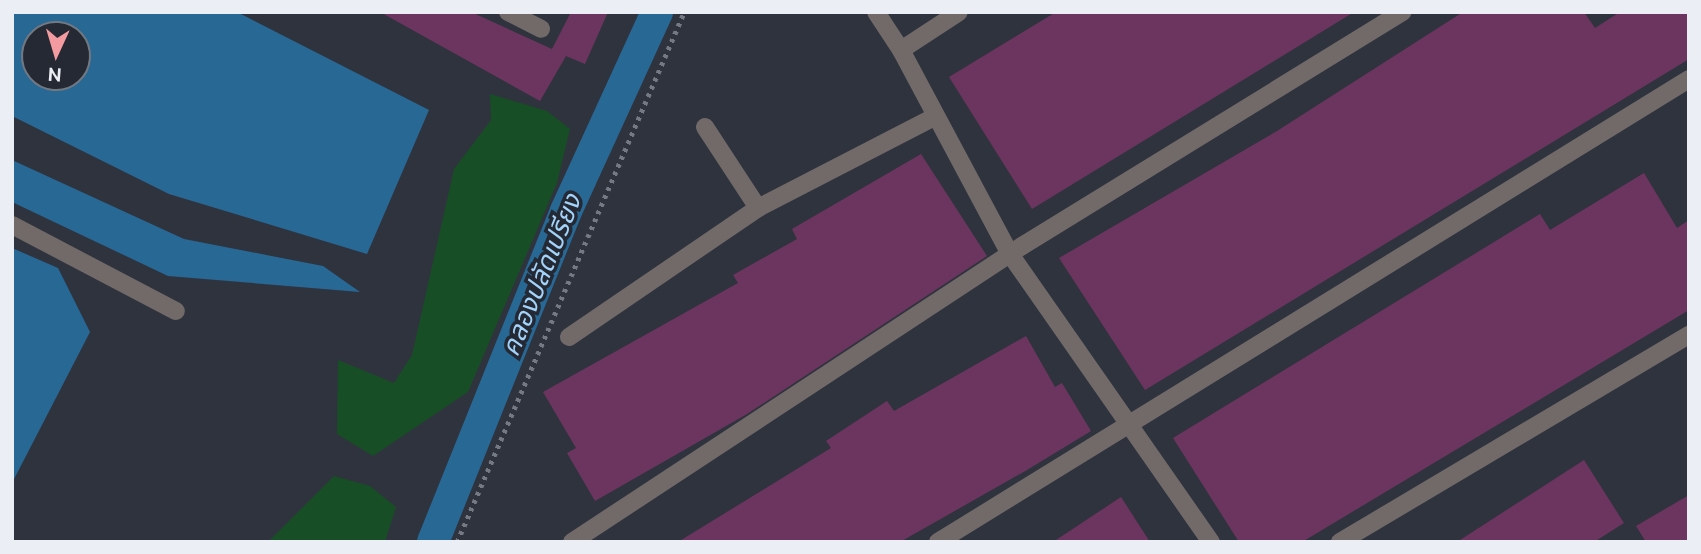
<!DOCTYPE html>
<meta charset="utf-8">
<style>
body{margin:0}
#map{position:relative;width:1701px;height:554px;overflow:hidden;background:#2f333e;font-family:Ubuntu,"Noto Sans Thai",sans-serif}
div>[style]{position:absolute}
.green>*{inset:0;background:#184e26}
.water>*{inset:0;background:#286895}
.canal>*{height:32px;margin:-16px;padding:0 16px;transform-origin:16px;border-radius:16px;background:#286895}
.building>*{inset:0;background:#6c355f}
.path>*{height:4.5px;margin-top:-2.25px;transform-origin:0;background:repeating-linear-gradient(90deg,#757983 0 3.5px,transparent 0 8.5px)}
.minor>*{height:18px;margin:-9px;padding:0 9px;transform-origin:9px;border-radius:9px;background:#716a68}
span{translate:-50% -50%;white-space:nowrap;text-align:center;line-height:1.15;-webkit-text-stroke:7px #252933;paint-order:stroke}
.water-label{font-size:26px;color:#a1d3fb;font-style:italic}
.frame{position:absolute;inset:0;border:14px solid #ebeef5;pointer-events:none}
.north{position:absolute;left:21px;top:21px;width:70px;height:70px;box-sizing:border-box;background:#252933;border:2px solid #747881;border-radius:50%;rotate:184deg;font-size:19px;font-weight:700;line-height:28px;text-align:center;color:#ebeef5}
.north::after{content:'';display:block;margin:auto;width:24px;height:32px;background:#f49aa1;clip-path:polygon(50% 0,100% 100%,50% 72%,0 100%)}
</style>
<div id="map">
<div class="green">
<i style="clip-path:polygon(490px 94px,547px 111px,570px 129px,557px 183px,468px 392px,373px 456px,337px 434px,338px 360px,394px 383px,412px 355px,454px 169px,491px 120px)"></i>
<i style="clip-path:polygon(334px 476px,370px 486px,396px 507px,385px 542px,268px 542px)"></i>
</div>
<div class="water">
<i style="clip-path:polygon(evenodd,12px 12px,237px 12px,429px 110px,367px 254px,169px 194px,12px 116px,12px 12px,35px 35px,77px 35px,77px 77px,35px 77px,35px 35px)"></i>
<i style="clip-path:polygon(12px 160px,184px 239px,323px 266px,360px 292px,168px 276px,12px 202px)"></i>
<i style="clip-path:polygon(12px 248px,58px 268px,90px 332px,12px 483px)"></i>
</div>
<div class="canal">
<i style="left:433px;top:542px;width:357px;rotate:-68.1deg"></i>
<i style="left:566px;top:211px;width:219px;rotate:-65.4deg"></i>
</div>
<div class="building">
<i style="clip-path:polygon(380px 12px,471px 12px,552px 49px,571px 12px,608px 12px,585px 64px,566px 56px,540px 101px)"></i>
<i style="clip-path:polygon(1056px 12px,1354px 12px,1032px 209px,949px 77px)"></i>
<i style="clip-path:polygon(1463px 12px,1584px 12px,1595px 28px,1620px 12px,1689px 12px,1689px 59px,1145px 390px,1059px 258px,1277px 131px)"></i>
<i style="clip-path:polygon(921px 154px,987px 256px,747px 414px,595px 501px,567px 453px,576px 448px,543px 392px,738px 283px,733px 275px,797px 239px,792px 229px)"></i>
<i style="clip-path:polygon(1644px 173px,1677px 228px,1689px 220px,1689px 310px,1302px 542px,1239px 542px,1173px 438px,1540px 214px,1550px 230px)"></i>
<i style="clip-path:polygon(1026px 336px,1055px 387px,1062px 383px,1091px 431px,1027px 470px,900px 542px,678px 542px,831px 448px,826px 441px,887px 401px,894px 411px)"></i>
<i style="clip-path:polygon(1584px 460px,1624px 523px,1594px 542px,1457px 542px)"></i>
<i style="clip-path:polygon(1689px 495px,1689px 542px,1646px 542px,1636px 526px)"></i>
<i style="clip-path:polygon(1121px 497px,1150px 542px,1053px 542px)"></i>
</div>
<div class="path">
<i style="left:457px;top:542px;width:577px;rotate:-66.81deg"></i>
</div>
<div class="minor">
<i style="left:508px;top:12px;width:37px;rotate:27deg"></i>
<i style="left:876px;top:12px;width:45px;rotate:56.7deg"></i>
<i style="left:901px;top:50px;width:69px;rotate:-33.2deg"></i>
<i style="left:901px;top:50px;width:231px;rotate:61.9deg"></i>
<i style="left:1010px;top:254px;width:351px;rotate:55.1deg"></i>
<i style="left:705px;top:127px;width:97px;rotate:56.8deg"></i>
<i style="left:12px;top:225px;width:185px;rotate:27.7deg"></i>
<i style="left:569px;top:337px;width:229px;rotate:-34.3deg"></i>
<i style="left:758px;top:208px;width:200px;rotate:-27.3deg"></i>
<i style="left:572px;top:542px;width:539px;rotate:-33.34deg"></i>
<i style="left:1022px;top:246px;width:447px;rotate:-31.6deg"></i>
<i style="left:938px;top:542px;width:882px;rotate:-31.65deg"></i>
<i style="left:1340px;top:542px;width:406px;rotate:-30.7deg"></i>
</div>
<div class="water-label">
<span style="left:541px;top:275px;rotate:-68deg">คลองปลัดเปรียง</span>
</div>
<div class="frame"></div>
<div class="north">N</div>
</div>
